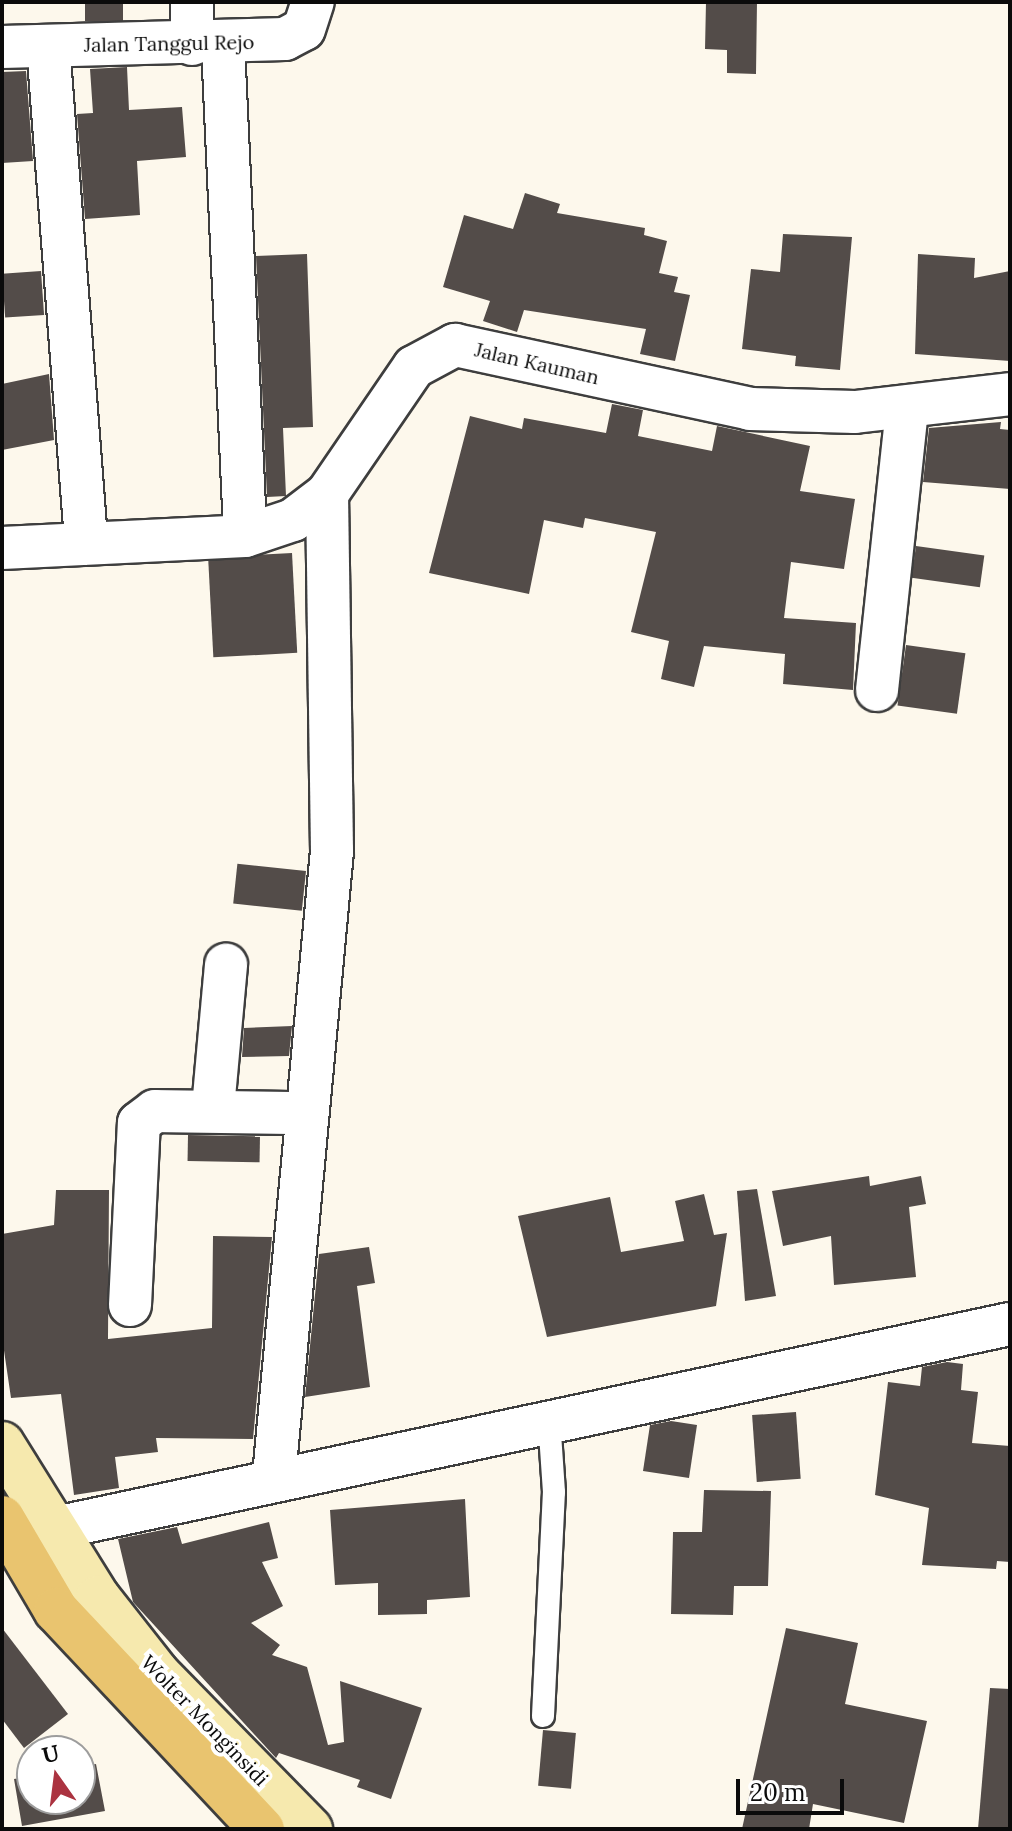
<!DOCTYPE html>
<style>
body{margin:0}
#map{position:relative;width:1012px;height:1831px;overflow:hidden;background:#fdf8ec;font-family:Lora,serif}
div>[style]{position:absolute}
.building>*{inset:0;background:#534c49;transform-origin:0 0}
.roads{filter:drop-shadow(2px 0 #3e3e3e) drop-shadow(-2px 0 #3e3e3e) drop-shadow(0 2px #3e3e3e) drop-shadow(0 -2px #3e3e3e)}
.service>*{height:22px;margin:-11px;padding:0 11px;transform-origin:11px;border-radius:11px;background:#fff}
.minor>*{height:42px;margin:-21px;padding:0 21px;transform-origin:21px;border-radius:21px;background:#fff}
.secondary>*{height:44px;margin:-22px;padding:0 22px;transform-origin:22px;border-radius:22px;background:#f6e9ae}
.primary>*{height:44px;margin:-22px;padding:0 22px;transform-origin:22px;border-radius:22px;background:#e9c46f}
span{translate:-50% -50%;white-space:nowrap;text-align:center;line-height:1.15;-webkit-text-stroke:8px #fff;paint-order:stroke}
.street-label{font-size:20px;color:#0b0b0b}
.frame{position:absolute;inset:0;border:4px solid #0b0b0b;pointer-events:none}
.north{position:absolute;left:16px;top:1735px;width:80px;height:80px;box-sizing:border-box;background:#fff;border:2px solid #9d9d9d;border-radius:50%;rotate:346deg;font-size:22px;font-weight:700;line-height:32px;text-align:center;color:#0b0b0b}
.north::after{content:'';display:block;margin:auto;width:28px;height:36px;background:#ab3340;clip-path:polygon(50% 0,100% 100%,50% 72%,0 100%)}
.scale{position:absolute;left:736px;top:1779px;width:108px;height:36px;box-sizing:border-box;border:4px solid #0b0b0b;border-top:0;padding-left:10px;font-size:24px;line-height:28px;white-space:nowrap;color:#0b0b0b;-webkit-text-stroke:6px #fff;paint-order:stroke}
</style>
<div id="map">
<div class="building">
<i style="left:85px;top:2px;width:38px;height:19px"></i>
<i style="clip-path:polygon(706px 2px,757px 2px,756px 74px,727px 73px,727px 50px,705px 49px)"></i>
<i style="clip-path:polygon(127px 67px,129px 110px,182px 107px,186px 157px,137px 161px,140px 215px,85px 219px,77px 114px,93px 113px,90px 69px)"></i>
<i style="clip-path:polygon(26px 71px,33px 161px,2px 163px,2px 72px)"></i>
<i style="clip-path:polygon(525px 193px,560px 204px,557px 213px,645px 228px,644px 235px,667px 241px,659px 273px,678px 277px,674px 292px,690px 295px,675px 361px,640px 354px,646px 329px,524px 310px,517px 332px,483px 321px,490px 301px,443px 287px,464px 215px,513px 229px)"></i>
<i style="clip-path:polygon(783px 234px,852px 237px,840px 370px,795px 366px,796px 356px,742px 349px,751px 269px,780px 272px)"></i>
<i style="clip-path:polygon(307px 254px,313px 427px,283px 428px,286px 496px,267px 497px,256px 256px)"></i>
<i style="clip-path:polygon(918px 254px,975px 258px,974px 278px,1010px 271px,1010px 361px,915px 354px)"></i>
<i style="left:41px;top:271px;width:44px;height:39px;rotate:86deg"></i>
<i style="clip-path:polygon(49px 374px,54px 440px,2px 450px,2px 384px)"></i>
<i style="clip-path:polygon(612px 404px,643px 410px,638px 436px,712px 451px,717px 426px,810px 446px,800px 491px,855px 499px,844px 569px,791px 562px,784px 618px,856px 623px,853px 690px,783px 684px,785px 654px,704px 646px,694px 687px,661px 679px,669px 641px,631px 632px,656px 532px,585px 518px,583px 528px,544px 520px,529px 594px,429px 573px,470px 416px,522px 429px,524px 418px,606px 433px)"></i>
<i style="clip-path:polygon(1001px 422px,1000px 429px,1010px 430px,1010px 489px,923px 482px,929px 428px)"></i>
<i style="left:916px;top:546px;width:69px;height:32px;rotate:8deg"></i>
<i style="left:292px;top:553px;width:100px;height:84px;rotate:87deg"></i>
<i style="left:906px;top:645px;width:60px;height:61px;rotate:8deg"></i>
<i style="left:306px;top:871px;width:40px;height:69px;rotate:96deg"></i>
<i style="clip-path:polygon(292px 1026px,289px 1056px,242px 1057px,244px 1028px)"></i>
<i style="left:188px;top:1135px;width:72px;height:26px;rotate:1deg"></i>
<i style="clip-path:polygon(869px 1176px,870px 1186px,921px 1176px,926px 1204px,909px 1207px,916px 1277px,834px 1285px,831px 1236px,783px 1246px,772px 1191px)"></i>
<i style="clip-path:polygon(757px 1189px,776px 1296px,745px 1301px,737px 1191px)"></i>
<i style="clip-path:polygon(56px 1190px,109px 1190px,108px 1339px,212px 1328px,213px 1236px,272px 1237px,253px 1439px,156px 1438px,158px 1452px,115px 1457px,119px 1488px,74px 1495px,61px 1394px,11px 1398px,2px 1337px,2px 1234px,54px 1225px)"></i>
<i style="clip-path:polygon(704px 1194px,714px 1235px,727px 1233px,716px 1306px,547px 1337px,518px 1216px,610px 1197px,621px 1252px,684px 1241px,675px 1201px)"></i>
<i style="clip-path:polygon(369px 1247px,375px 1283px,357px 1286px,370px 1387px,305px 1397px,319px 1254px)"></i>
<i style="clip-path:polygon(947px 1362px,963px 1364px,961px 1390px,978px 1392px,972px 1443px,1010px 1446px,1010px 1562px,997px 1561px,996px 1569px,922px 1565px,929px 1508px,875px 1495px,888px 1382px,920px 1386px,922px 1367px)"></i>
<i style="left:796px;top:1412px;width:67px;height:44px;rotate:86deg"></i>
<i style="clip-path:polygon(671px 1421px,697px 1425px,689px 1478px,643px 1471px,650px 1425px)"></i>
<i style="clip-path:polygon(704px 1490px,771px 1491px,768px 1586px,734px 1586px,733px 1615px,671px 1614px,673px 1532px,702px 1532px)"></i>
<i style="clip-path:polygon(465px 1499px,470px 1597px,427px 1600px,427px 1614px,378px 1615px,378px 1583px,335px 1585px,330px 1510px)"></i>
<i style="clip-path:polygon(269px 1522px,278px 1558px,262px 1562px,283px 1606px,251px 1623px,280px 1645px,272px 1655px,307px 1667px,328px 1745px,344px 1742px,340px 1681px,422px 1708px,391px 1799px,357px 1787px,360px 1780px,279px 1753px,276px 1758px,133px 1602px,118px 1539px,177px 1527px,182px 1544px)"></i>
<i style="clip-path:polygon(2px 1628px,68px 1714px,24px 1748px,2px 1719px)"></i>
<i style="clip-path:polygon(786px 1628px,858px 1643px,845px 1704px,927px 1721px,904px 1823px,813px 1804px,809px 1829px,742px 1829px)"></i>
<i style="clip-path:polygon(990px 1688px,1010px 1689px,1010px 1829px,978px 1829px)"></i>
<i style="left:543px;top:1730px;width:33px;height:56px;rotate:5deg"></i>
<i style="clip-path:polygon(96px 1764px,105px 1811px,22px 1826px,14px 1779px,32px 1776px,32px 1799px,80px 1799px,80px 1767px)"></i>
</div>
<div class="roads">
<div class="service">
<i style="left:543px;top:1716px;width:224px;rotate:-87.2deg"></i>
<i style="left:554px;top:1492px;width:73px;rotate:-93.9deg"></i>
</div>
<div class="minor">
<i style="left:192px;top:2px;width:42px;rotate:90deg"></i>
<i style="left:223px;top:45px;width:491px;rotate:87.4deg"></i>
<i style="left:48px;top:46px;width:499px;rotate:85.6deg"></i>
<i style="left:2px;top:47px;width:283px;rotate:-1.6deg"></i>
<i style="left:285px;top:39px;width:21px;rotate:-28deg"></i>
<i style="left:304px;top:29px;width:28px;rotate:-72deg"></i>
<i style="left:2px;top:548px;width:243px;rotate:-2.8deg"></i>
<i style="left:245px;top:536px;width:51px;rotate:-18.4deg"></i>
<i style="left:293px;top:520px;width:43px;rotate:-37.4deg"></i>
<i style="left:327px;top:494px;width:154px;rotate:-55.6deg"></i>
<i style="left:414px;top:367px;width:47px;rotate:-28.2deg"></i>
<i style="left:455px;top:345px;width:302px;rotate:12.2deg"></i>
<i style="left:750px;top:409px;width:105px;rotate:1.6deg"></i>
<i style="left:855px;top:412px;width:156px;rotate:-6.6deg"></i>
<i style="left:877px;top:690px;width:285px;rotate:-83.9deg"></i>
<i style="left:213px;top:1108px;width:144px;rotate:-84.8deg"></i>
<i style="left:130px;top:1305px;width:182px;rotate:-87.2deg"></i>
<i style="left:139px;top:1123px;width:20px;rotate:-37deg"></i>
<i style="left:155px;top:1111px;width:150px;rotate:0.8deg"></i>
<i style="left:274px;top:1476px;width:628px;rotate:-84.7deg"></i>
<i style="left:332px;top:851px;width:357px;rotate:-90.8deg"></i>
<i style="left:23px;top:1535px;width:1009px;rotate:-12.07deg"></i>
</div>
<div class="secondary">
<i style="left:2px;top:1444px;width:181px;rotate:58.1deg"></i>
<i style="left:98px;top:1598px;width:95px;rotate:51.8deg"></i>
<i style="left:157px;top:1673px;width:219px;rotate:45.6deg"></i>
</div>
<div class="primary">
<i style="left:2px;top:1518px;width:107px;rotate:59.6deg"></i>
<i style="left:56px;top:1610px;width:301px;rotate:46.8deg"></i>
</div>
</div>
<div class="street-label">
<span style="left:169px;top:43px;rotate:-1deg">Jalan Tanggul Rejo</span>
<span style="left:537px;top:363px;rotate:13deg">Jalan Kauman</span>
<span style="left:205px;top:1720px;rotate:46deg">Wolter Monginsidi</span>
</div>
<div class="frame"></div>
<div class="north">U</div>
<div class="scale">20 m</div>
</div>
